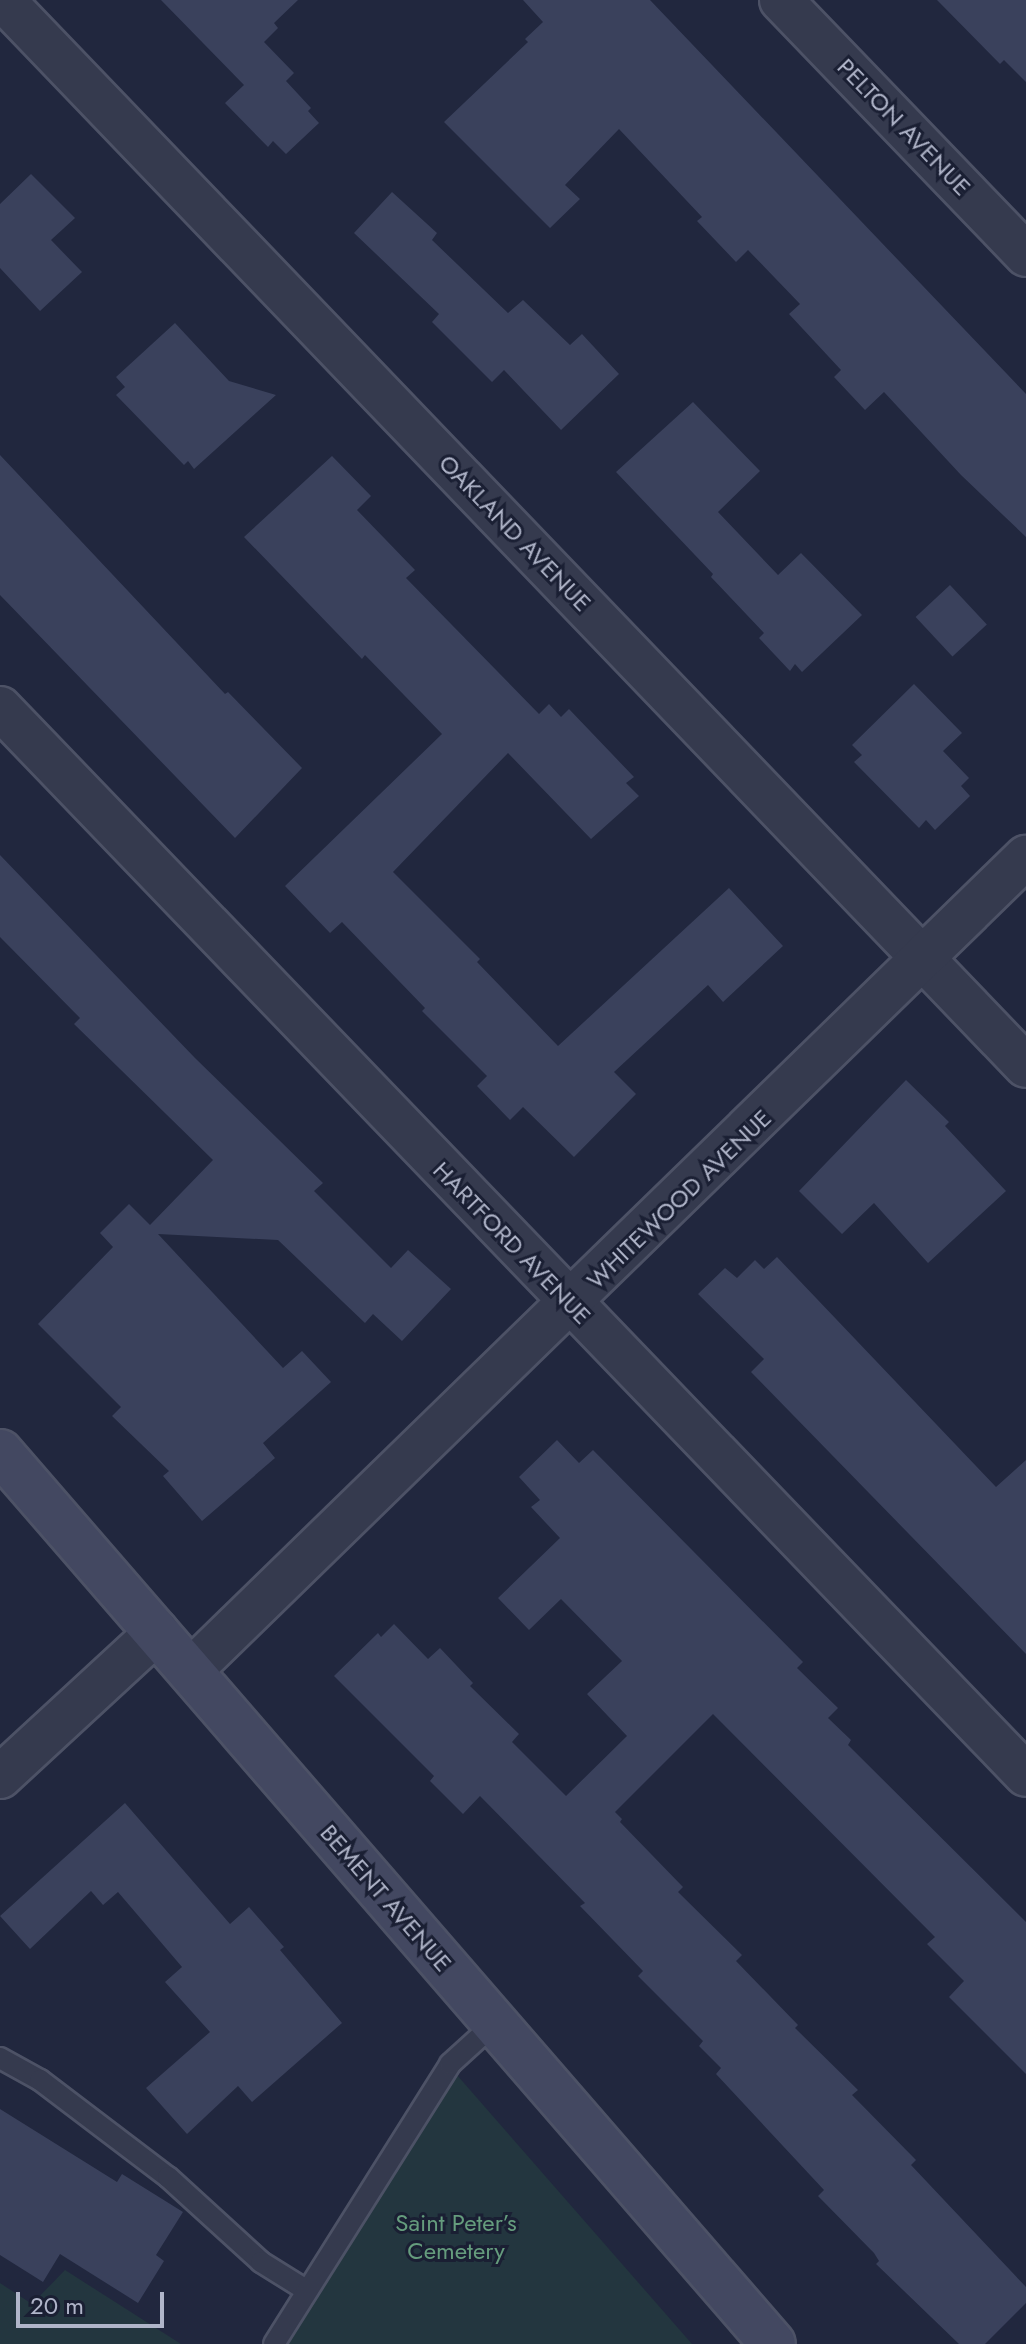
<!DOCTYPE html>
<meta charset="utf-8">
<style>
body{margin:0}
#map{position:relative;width:1026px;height:2344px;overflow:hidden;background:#21273e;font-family:Jost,sans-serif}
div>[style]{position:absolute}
.green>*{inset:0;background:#23363f}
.building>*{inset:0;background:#3a415c;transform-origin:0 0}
.roads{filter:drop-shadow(2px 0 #4d5266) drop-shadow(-2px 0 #4d5266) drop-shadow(0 2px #4d5266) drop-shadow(0 -2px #4d5266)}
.lane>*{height:20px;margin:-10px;padding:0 10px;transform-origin:10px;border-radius:10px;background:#353a4e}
.street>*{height:42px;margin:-21px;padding:0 21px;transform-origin:21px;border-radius:21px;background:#353a4e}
.secondary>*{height:44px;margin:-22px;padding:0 22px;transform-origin:22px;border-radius:22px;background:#434861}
span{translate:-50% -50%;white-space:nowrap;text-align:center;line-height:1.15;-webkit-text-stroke:6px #1a1f33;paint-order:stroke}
.street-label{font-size:24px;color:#b0b5c9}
.park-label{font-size:24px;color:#659c7d}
.scale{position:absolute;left:16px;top:2292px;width:148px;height:36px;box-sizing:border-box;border:4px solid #b0b5c9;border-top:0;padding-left:10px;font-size:24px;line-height:28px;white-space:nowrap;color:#b0b5c9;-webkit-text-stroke:6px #1a1f33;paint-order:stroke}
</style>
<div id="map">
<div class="green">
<i style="clip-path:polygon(443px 2059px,692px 2344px,265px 2344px)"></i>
<i style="clip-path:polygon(65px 2270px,181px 2344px,0 2344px,0 2283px,32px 2304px)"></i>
</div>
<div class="building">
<i style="clip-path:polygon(161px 0,298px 0,274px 23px,278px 28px,264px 42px,294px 73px,286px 81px,311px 108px,308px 111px,319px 123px,286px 154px,273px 141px,268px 147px,225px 103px,244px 85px)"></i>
<i style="clip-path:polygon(523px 0,650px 0,1026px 394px,1026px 537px,961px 475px,884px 392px,865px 410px,834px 377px,841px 370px,789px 314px,800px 304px,748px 250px,736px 262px,697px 221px,702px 217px,619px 129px,565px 185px,580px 199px,550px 228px,444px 122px,528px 42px,525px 39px,543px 22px)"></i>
<i style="clip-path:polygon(937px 0,1026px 0,1026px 82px,1004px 60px,1000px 64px)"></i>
<i style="clip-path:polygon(31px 174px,75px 218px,51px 240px,82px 272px,40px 311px,0 268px,0 204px)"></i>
<i style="clip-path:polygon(392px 192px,437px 233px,432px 240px,508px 313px,523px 300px,570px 345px,582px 334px,619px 374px,561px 430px,504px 370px,492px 382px,432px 322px,439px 314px,354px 233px)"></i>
<i style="clip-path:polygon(175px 323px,229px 381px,276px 395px,194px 469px,188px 461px,184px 465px,116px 395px,125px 387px,116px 377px)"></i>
<i style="clip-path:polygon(693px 402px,760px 471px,718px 512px,778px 575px,801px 553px,862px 615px,802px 672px,795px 664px,790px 671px,759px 638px,764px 633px,711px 577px,713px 574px,616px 472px)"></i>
<i style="clip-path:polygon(0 455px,225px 694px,228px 692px,302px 768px,235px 838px,0 595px)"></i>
<i style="clip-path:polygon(332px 456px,371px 496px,357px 510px,415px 570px,406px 578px,539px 714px,549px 704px,561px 717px,569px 709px,634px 777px,626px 783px,639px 796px,591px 839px,508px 753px,393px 872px,480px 959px,477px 962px,558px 1046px,729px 888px,783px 946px,723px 1002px,708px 985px,614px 1072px,636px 1094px,574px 1157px,523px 1107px,510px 1120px,477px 1086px,487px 1076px,422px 1011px,425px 1008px,342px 922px,330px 933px,285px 886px,442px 734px,365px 655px,362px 659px,244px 537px)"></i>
<i style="left:950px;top:585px;width:54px;height:47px;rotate:47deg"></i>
<i style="clip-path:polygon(914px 684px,962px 733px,943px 751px,969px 778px,961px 786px,970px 796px,935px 830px,926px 820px,919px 828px,854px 762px,862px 755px,852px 745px)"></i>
<i style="clip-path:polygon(0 855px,195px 1058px,323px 1183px,314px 1191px,391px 1268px,408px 1250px,451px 1289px,402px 1341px,373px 1314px,365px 1323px,278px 1240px,158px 1234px,283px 1368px,302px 1351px,331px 1382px,263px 1443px,275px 1458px,202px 1521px,163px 1476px,169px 1471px,112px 1416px,121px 1407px,38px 1324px,113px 1247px,100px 1233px,129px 1204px,150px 1225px,213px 1160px,74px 1024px,80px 1018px,0 937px)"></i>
<i style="clip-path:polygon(906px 1080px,949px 1122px,945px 1126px,1006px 1191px,928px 1263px,874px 1203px,842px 1234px,799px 1191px)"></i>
<i style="clip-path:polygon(777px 1257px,996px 1487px,1026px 1460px,1026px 1654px,751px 1372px,764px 1359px,698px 1294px,725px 1268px,737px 1278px,755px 1260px,764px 1269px)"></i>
<i style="clip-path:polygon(557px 1440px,579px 1463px,593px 1450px,803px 1662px,797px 1668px,838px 1708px,828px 1718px,851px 1740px,848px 1745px,1026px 1922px,1026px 2074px,949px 1997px,964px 1981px,927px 1944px,935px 1937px,713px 1714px,615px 1812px,622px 1819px,620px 1822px,683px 1887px,678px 1892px,742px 1955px,736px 1961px,798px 2025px,795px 2028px,858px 2090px,852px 2095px,916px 2160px,911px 2165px,1026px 2287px,1026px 2303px,985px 2344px,959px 2344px,876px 2264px,879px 2261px,874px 2253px,818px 2196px,824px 2190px,716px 2074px,721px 2068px,699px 2046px,703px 2041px,638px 1976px,643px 1971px,580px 1906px,585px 1903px,480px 1796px,463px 1814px,430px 1781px,434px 1776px,334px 1676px,378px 1633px,381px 1637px,394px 1624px,428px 1659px,440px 1648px,473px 1683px,470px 1686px,519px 1734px,512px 1742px,566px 1796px,627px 1736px,587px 1694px,622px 1661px,561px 1599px,529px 1630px,498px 1598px,560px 1538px,531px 1507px,540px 1500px,519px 1477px)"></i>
<i style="clip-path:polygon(125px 1803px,230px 1924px,249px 1907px,284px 1947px,280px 1950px,342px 2023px,252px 2102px,238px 2086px,187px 2134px,146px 2088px,210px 2032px,165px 1982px,182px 1967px,118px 1892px,103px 1905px,91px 1891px,30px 1949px,0 1916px)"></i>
<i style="clip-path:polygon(0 2109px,117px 2182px,122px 2174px,183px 2212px,156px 2255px,164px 2261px,138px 2303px,60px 2254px,43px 2282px,0 2255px)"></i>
</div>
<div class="roads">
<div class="lane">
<i style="left:0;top:2058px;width:46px;rotate:28.8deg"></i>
<i style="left:40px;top:2080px;width:161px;rotate:37.2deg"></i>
<i style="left:168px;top:2177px;width:126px;rotate:42.4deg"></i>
<i style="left:261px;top:2262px;width:53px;rotate:31.9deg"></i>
<i style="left:274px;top:2344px;width:331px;rotate:-57.8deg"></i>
<i style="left:450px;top:2064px;width:59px;rotate:-42.3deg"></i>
</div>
<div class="street">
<i style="left:3px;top:0;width:1477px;rotate:46.18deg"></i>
<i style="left:781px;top:0;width:354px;rotate:46.1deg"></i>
<i style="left:0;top:708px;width:1480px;rotate:46.12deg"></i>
<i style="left:190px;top:1671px;width:1167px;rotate:-44.24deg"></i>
<i style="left:0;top:1777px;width:214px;rotate:-42.7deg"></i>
</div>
<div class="secondary">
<i style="left:0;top:1452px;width:1180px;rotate:49.09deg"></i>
</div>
</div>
<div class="street-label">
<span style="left:904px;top:127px;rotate:46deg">PELTON AVENUE</span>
<span style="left:515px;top:533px;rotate:46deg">OAKLAND AVENUE</span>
<span style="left:679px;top:1199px;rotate:-44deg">WHITEWOOD AVENUE</span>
<span style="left:512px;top:1243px;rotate:46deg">HARTFORD AVENUE</span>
<span style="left:386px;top:1898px;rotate:49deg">BEMENT AVENUE</span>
</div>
<div class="park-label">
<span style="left:456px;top:2237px">Saint Peter’s<br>Cemetery</span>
</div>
<div class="scale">20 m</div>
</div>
